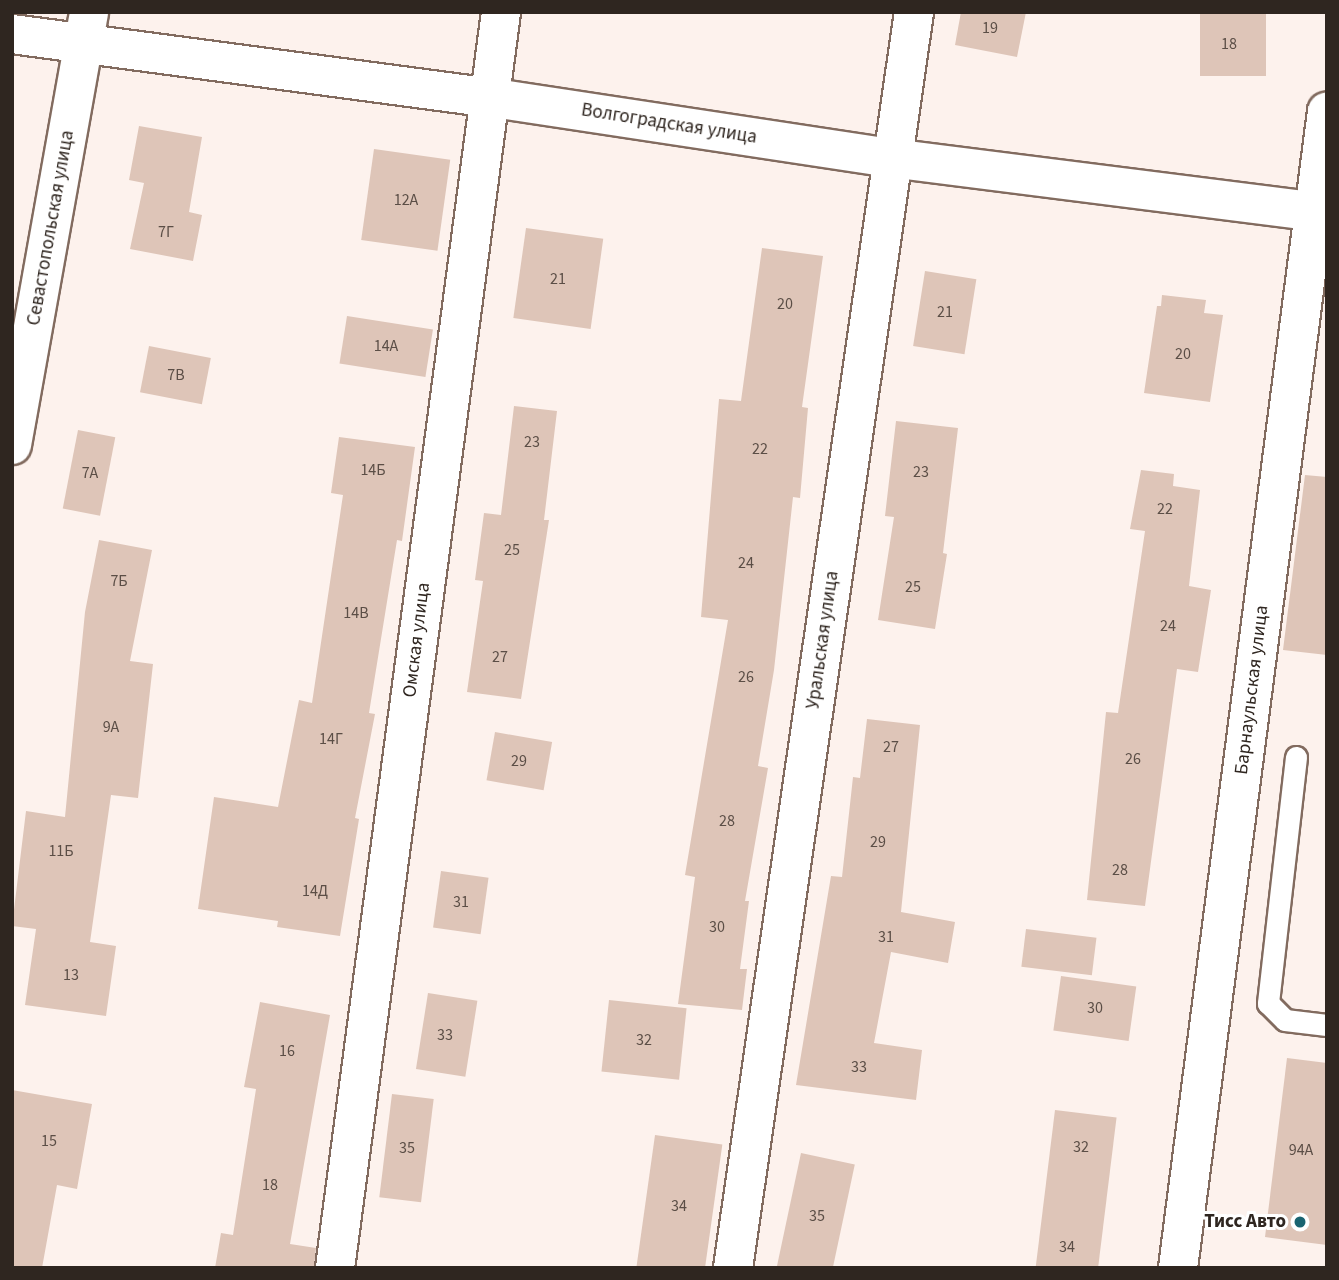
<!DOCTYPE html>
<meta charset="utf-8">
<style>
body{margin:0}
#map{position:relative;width:1339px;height:1280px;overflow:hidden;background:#fdf2ed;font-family:"Source Sans 3",sans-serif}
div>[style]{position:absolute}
.building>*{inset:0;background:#dec5b8;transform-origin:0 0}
.roads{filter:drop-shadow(2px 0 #826b5f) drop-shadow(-2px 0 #826b5f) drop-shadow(0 2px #826b5f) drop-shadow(0 -2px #826b5f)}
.lane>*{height:21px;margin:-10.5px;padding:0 10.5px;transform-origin:10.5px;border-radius:10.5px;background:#fff}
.street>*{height:38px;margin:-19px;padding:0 19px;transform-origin:19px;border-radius:19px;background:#fff}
.dots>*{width:19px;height:19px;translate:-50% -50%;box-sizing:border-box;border:4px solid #fff;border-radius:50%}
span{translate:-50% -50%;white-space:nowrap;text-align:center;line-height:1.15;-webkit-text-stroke:6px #fff;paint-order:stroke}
.number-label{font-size:16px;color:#5b4e46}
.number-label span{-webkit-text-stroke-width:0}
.street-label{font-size:19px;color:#2f2620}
.poi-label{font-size:19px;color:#2f2620;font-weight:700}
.right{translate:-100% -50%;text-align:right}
.frame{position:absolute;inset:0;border:14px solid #2f2620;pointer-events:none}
</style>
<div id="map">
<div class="building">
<i style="clip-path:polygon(961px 12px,1026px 12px,1017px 57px,955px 45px)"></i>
<i style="left:1200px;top:12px;width:66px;height:64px"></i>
<i style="clip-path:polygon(139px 126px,202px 137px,189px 212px,202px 215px,193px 261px,130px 249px,144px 183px,129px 180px)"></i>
<i style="left:374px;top:149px;width:77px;height:92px;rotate:8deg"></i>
<i style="left:526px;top:228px;width:78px;height:91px;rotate:8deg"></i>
<i style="clip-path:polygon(762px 248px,823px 256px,802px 407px,808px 408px,800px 498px,793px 497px,774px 670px,758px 766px,768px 768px,745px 901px,749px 901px,740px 969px,747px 969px,742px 1010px,678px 1004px,695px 877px,685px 875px,728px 620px,701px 617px,719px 399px,741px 401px)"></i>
<i style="left:925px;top:271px;width:52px;height:76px;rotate:9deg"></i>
<i style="clip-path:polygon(1162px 295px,1206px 300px,1204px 313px,1223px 315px,1210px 402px,1144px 393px,1157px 306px,1161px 306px)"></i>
<i style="left:347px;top:316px;width:87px;height:48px;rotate:9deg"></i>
<i style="left:149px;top:346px;width:63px;height:47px;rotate:11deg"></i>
<i style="clip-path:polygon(514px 406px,557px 411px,544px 520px,549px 520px,521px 699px,467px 692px,483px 581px,475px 580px,484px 513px,501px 515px)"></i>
<i style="clip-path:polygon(896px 421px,958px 428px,943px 553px,947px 554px,935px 629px,878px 620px,894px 517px,885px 516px)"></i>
<i style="left:78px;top:430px;width:38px;height:80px;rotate:11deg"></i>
<i style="clip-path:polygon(339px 437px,415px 447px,402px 541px,397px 540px,369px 713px,375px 714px,355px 818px,359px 819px,340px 936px,277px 927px,278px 921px,198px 909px,214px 797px,278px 807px,299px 700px,312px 703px,343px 495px,331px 493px)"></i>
<i style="clip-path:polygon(1141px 470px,1174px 474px,1173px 486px,1200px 490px,1189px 586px,1211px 590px,1198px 672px,1177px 669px,1145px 906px,1087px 900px,1106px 712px,1118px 713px,1145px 531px,1130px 529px)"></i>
<i style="clip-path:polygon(1305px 475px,1327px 477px,1327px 655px,1283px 650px)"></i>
<i style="clip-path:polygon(99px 540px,152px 550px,130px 661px,153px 664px,138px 798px,111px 795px,90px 942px,116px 946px,106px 1016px,25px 1005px,36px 929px,12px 926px,26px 811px,65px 817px,85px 612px)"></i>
<i style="clip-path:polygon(867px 719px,920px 725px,901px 912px,955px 922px,948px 963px,891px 952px,874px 1043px,922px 1050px,916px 1100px,796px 1085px,831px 876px,842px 877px,853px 777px,860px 778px)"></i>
<i style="left:495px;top:732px;width:58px;height:49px;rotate:10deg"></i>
<i style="left:441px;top:871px;width:48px;height:57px;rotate:8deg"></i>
<i style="left:1026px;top:929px;width:71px;height:38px;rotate:7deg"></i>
<i style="left:1061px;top:976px;width:76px;height:55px;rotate:8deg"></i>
<i style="left:428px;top:993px;width:50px;height:77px;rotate:9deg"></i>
<i style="left:609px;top:1000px;width:78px;height:72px;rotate:6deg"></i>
<i style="clip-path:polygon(260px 1002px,330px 1015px,290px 1244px,316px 1248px,314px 1268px,215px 1268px,221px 1233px,233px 1235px,256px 1089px,244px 1087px)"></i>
<i style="clip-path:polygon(1287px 1058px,1327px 1063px,1327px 1245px,1265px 1237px)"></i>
<i style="clip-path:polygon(12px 1090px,92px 1104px,77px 1189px,57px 1185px,42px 1268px,12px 1268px)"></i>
<i style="left:392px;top:1094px;width:42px;height:104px;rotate:7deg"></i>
<i style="left:1055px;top:1110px;width:62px;height:160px;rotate:7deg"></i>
<i style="left:655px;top:1135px;width:68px;height:134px;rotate:8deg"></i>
<i style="left:801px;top:1153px;width:55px;height:117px;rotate:12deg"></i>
</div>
<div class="roads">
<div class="lane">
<i style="left:1296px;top:757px;width:248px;rotate:96.5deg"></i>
<i style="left:1268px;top:1003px;width:24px;rotate:45deg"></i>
<i style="left:1285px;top:1020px;width:42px;rotate:6.8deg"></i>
</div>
<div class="street">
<i style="left:12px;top:34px;width:479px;rotate:7.6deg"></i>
<i style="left:487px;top:97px;width:409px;rotate:8.6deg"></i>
<i style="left:891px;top:158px;width:439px;rotate:7.2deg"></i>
<i style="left:12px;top:445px;width:440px;rotate:-79.9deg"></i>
<i style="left:335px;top:1268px;width:1267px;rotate:-82.47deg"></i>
<i style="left:733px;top:1268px;width:1269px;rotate:-81.8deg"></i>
<i style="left:1178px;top:1268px;width:1166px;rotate:-82.66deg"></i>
</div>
</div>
<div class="dots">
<i style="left:1300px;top:1222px;background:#196370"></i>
</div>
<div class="number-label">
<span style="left:990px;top:28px">19</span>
<span style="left:1229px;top:44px">18</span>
<span style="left:406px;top:200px">12А</span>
<span style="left:166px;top:232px">7Г</span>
<span style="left:558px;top:279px">21</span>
<span style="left:785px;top:304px">20</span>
<span style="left:945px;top:312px">21</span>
<span style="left:386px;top:346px">14А</span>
<span style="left:1183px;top:354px">20</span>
<span style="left:176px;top:375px">7В</span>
<span style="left:532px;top:442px">23</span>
<span style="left:760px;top:449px">22</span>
<span style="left:373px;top:470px">14Б</span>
<span style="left:921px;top:472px">23</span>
<span style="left:90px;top:473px">7А</span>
<span style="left:1165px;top:509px">22</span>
<span style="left:512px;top:550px">25</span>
<span style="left:746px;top:563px">24</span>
<span style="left:119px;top:581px">7Б</span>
<span style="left:913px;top:587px">25</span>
<span style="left:356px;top:613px">14В</span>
<span style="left:1168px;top:626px">24</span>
<span style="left:500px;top:657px">27</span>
<span style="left:746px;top:677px">26</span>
<span style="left:111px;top:727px">9А</span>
<span style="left:331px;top:739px">14Г</span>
<span style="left:891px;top:747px">27</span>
<span style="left:1133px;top:759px">26</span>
<span style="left:519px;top:761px">29</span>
<span style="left:727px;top:821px">28</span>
<span style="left:878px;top:842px">29</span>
<span style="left:61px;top:851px">11Б</span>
<span style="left:1120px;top:870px">28</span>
<span style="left:315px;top:891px">14Д</span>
<span style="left:461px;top:902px">31</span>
<span style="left:717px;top:927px">30</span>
<span style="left:886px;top:937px">31</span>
<span style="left:71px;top:975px">13</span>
<span style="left:1095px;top:1008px">30</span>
<span style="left:445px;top:1035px">33</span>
<span style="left:644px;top:1040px">32</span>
<span style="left:287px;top:1051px">16</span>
<span style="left:859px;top:1067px">33</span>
<span style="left:49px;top:1141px">15</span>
<span style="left:1081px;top:1147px">32</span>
<span style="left:407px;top:1148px">35</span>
<span style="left:1301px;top:1150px">94А</span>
<span style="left:270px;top:1185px">18</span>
<span style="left:679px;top:1206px">34</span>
<span style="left:817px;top:1216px">35</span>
<span style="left:1067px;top:1247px">34</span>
</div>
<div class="street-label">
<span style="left:669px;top:124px;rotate:9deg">Волгоградская улица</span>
<span style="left:51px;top:228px;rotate:-80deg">Севастопольская улица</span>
<span style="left:417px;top:640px;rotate:-83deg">Омская улица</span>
<span style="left:823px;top:640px;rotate:-82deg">Уральская улица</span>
<span style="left:1252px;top:690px;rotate:-83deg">Барнаульская улица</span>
</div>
<div class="poi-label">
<span class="right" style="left:1286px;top:1222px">Тисс Авто</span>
</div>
<div class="frame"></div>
</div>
